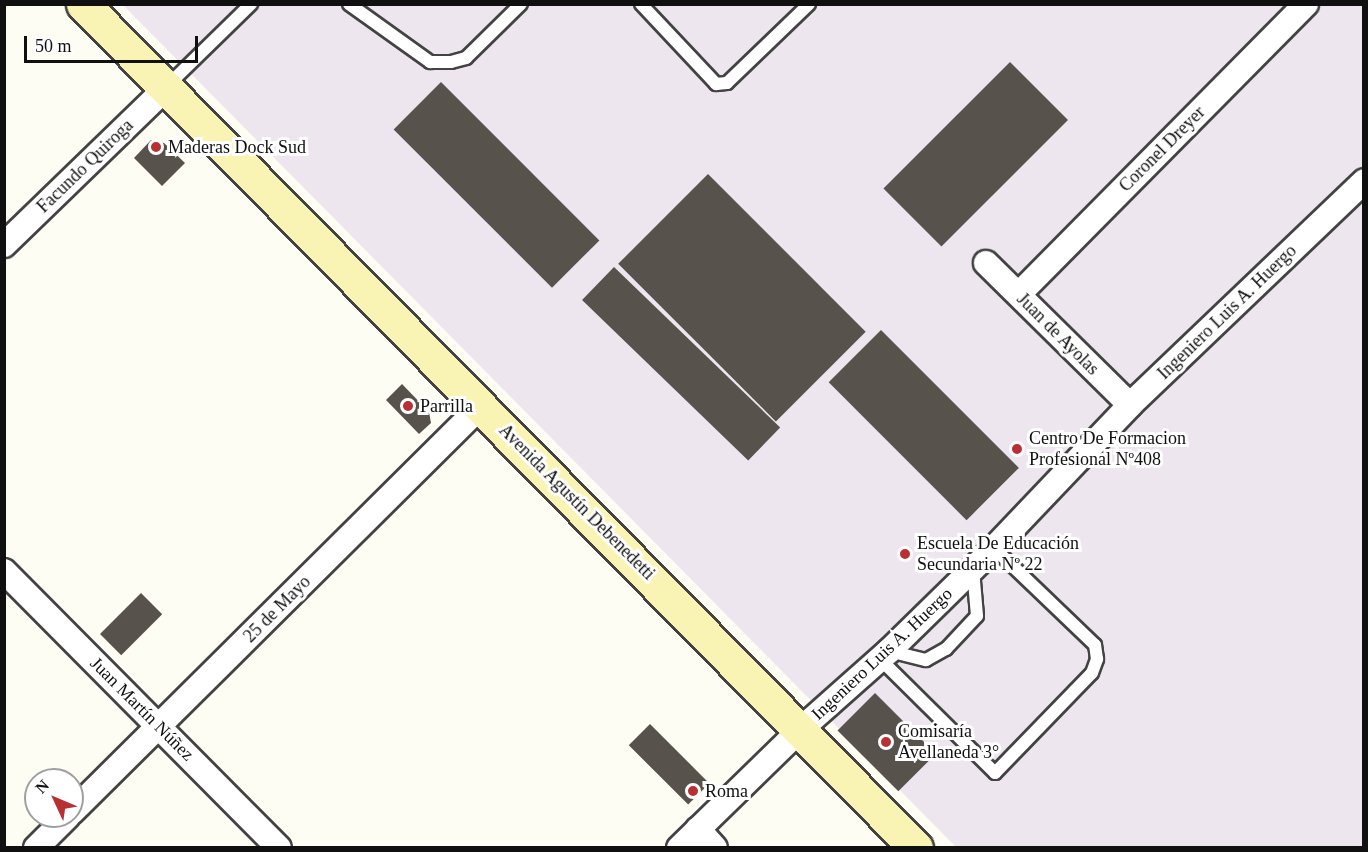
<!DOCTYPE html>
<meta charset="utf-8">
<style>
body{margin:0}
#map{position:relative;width:1368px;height:852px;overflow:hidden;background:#fefdf4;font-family:Georgia,serif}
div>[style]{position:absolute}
.industrial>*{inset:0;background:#ede6ee}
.building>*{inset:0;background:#58524d;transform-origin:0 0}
.roads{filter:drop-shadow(2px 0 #434343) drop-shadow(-2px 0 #434343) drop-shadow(0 2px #434343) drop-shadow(0 -2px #434343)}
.service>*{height:12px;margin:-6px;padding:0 6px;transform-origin:6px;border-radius:6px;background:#fff}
.minor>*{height:24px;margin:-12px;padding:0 12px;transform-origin:12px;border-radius:12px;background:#fff}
.secondary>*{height:33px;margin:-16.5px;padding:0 16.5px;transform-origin:16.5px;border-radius:16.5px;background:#faf4b4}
.dots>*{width:16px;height:16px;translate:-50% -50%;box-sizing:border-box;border:3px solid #fff;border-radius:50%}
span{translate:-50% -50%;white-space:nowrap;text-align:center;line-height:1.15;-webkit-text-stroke:6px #fff;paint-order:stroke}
.poi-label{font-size:18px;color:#101010}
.left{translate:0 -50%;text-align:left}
.street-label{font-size:18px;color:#101010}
.frame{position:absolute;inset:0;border:6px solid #101010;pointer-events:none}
.north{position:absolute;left:24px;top:768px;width:60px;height:60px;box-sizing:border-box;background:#fff;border:2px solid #9f9f9f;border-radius:50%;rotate:314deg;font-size:16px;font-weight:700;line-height:24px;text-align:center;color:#101010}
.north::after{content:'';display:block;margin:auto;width:21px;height:27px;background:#b83033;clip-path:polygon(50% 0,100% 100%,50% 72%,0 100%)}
.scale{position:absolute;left:24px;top:36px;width:174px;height:27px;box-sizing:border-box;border:3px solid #101010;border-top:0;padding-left:8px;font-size:18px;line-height:21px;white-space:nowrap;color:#101010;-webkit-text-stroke:4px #fff;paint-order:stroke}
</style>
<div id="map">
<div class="industrial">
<i style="clip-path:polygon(123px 5px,1363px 5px,1363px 847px,956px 847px)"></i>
</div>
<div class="building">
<i style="left:1010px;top:62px;width:82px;height:179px;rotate:45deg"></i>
<i style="left:441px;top:82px;width:224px;height:67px;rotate:45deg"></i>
<i style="clip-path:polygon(151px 140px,164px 143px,185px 163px,162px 186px,134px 158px)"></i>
<i style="left:708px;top:174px;width:223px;height:127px;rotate:45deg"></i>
<i style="left:614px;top:267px;width:231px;height:46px;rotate:44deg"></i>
<i style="left:881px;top:330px;width:195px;height:74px;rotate:45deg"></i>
<i style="clip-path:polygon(402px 384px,429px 412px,431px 423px,419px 434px,386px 400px)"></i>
<i style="left:141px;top:593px;width:30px;height:58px;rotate:45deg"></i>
<i style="left:875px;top:693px;width:86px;height:53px;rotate:45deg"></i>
<i style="left:650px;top:724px;width:84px;height:30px;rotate:45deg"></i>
</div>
<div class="roads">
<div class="service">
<i style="left:349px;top:4px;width:100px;rotate:35.6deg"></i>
<i style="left:430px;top:62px;width:21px"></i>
<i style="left:451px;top:62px;width:16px;rotate:-15deg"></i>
<i style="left:466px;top:58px;width:77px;rotate:-44.5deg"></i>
<i style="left:641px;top:4px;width:110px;rotate:46.8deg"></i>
<i style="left:716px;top:84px;width:11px;rotate:-5deg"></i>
<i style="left:727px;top:83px;width:114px;rotate:-43.9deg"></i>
<i style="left:166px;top:87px;width:119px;rotate:-44.3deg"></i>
<i style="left:889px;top:651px;width:38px;rotate:14deg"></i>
<i style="left:926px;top:660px;width:23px;rotate:-29deg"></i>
<i style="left:946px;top:649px;width:45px;rotate:-46.8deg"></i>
<i style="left:977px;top:616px;width:47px;rotate:-94.9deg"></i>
<i style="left:880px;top:659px;width:162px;rotate:44.7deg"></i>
<i style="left:995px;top:773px;width:139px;rotate:-45.9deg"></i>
<i style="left:1092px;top:673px;width:15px;rotate:-70deg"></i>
<i style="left:1097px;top:659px;width:14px;rotate:-98deg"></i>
<i style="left:1095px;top:645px;width:140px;rotate:-136.2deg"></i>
</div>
<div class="minor">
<i style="left:4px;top:245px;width:226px;rotate:-44.1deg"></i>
<i style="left:986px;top:263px;width:202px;rotate:44.6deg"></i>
<i style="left:1019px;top:294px;width:408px;rotate:-45.3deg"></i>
<i style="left:4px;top:571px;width:390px;rotate:45.2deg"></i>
<i style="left:72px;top:812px;width:578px;rotate:-44.79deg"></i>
<i style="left:698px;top:829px;width:25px;rotate:48deg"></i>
<i style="left:36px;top:848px;width:45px;rotate:-45deg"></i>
<i style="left:679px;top:848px;width:170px;rotate:-44.3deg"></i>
<i style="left:801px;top:729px;width:118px;rotate:-41.6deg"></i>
<i style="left:889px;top:651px;width:147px;rotate:-44.4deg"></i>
<i style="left:994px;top:548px;width:197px;rotate:-46.4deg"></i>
<i style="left:1130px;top:405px;width:324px;rotate:-43.7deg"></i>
</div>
<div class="secondary">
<i style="left:83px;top:4px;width:1186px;rotate:45.38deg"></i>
</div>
</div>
<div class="dots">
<i style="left:156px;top:147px;background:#b83033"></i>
<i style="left:408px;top:406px;background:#b83033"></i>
<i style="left:1017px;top:449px;background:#b83033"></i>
<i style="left:905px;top:554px;background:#b83033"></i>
<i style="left:886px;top:742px;background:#b83033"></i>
<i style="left:693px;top:791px;background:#b83033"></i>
</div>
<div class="poi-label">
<span class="left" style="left:168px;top:147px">Maderas Dock Sud</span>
<span class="left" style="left:420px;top:406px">Parrilla</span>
<span class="left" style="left:1029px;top:449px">Centro De Formacion<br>Profesional Nº408</span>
<span class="left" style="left:917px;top:554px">Escuela De Educación<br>Secundaria Nº 22</span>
<span class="left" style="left:898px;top:742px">Comisaría<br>Avellaneda 3°</span>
<span class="left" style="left:705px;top:791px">Roma</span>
</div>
<div class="street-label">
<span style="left:1162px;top:149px;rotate:-45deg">Coronel Dreyer</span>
<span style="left:85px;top:166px;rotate:-44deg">Facundo Quiroga</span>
<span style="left:1227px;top:312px;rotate:-44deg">Ingeniero Luis A. Huergo</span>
<span style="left:1058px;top:334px;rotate:45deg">Juan de Ayolas</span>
<span style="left:577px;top:502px;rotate:45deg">Avenida Agustín Debenedetti</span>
<span style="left:277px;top:609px;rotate:-45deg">25 de Mayo</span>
<span style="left:882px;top:654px;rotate:-43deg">Ingeniero Luis A. Huergo</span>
<span style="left:142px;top:709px;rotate:45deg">Juan Martín Núñez</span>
</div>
<div class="frame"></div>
<div class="north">N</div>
<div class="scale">50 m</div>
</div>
